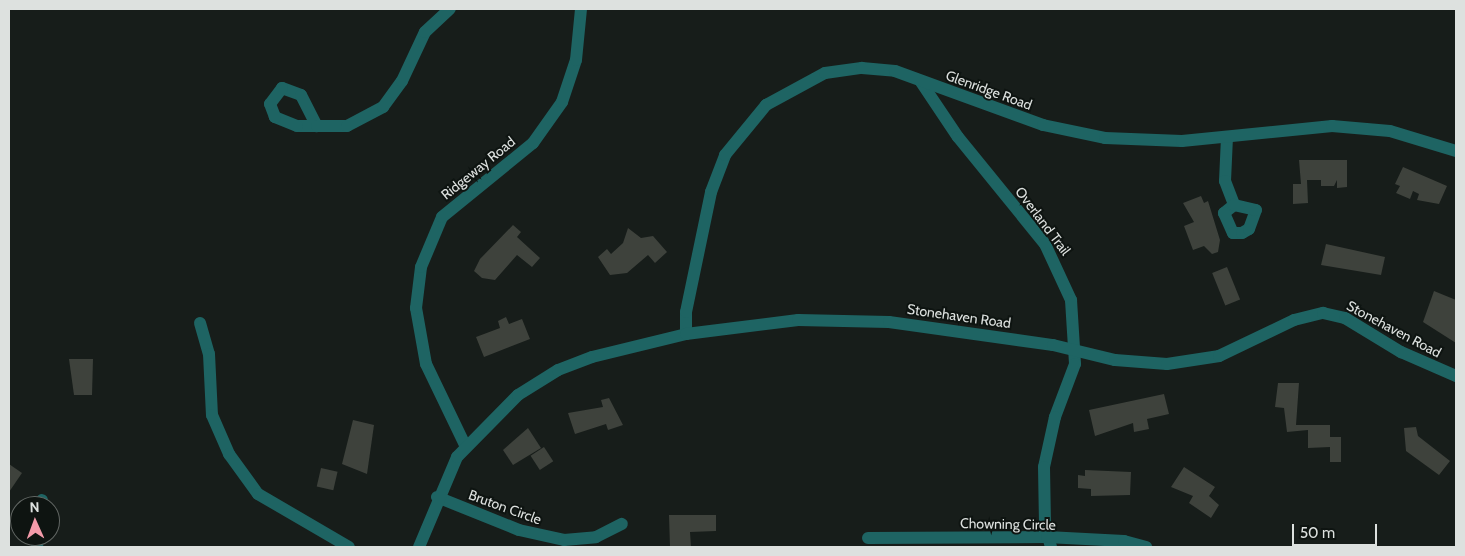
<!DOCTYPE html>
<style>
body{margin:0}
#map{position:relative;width:1465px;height:556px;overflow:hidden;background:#171d1a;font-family:Cabin,sans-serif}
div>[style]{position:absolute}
.building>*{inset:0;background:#3e423c;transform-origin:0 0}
.minor>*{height:12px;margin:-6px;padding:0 6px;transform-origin:6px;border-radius:6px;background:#1e6463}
span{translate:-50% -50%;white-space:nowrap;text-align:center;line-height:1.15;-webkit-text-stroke:4px #0e1411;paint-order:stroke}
.street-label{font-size:14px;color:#dde1df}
.frame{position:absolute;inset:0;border:10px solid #dde1df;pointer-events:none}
.north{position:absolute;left:10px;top:496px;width:50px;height:50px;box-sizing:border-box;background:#0e1411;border:1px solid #616663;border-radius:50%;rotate:358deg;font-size:14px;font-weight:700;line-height:20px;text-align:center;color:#dde1df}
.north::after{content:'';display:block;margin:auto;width:18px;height:22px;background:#f39aa9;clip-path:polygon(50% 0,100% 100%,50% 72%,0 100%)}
.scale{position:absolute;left:1292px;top:524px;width:85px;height:22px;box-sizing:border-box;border:2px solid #dde1df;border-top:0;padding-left:6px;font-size:15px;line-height:18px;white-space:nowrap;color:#dde1df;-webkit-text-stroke:4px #0e1411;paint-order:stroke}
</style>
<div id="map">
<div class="building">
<i style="clip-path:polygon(1299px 160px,1347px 160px,1347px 187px,1337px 188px,1337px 180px,1334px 186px,1321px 186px,1321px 180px,1307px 180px,1308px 203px,1293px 204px,1293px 184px,1301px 184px)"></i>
<i style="clip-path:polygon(1403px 167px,1447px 186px,1439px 204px,1417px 200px,1419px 194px,1413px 191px,1410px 199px,1396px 193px,1400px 186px,1395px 184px)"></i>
<i style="clip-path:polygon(1201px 196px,1204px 203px,1208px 201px,1220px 240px,1218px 252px,1212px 254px,1204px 246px,1193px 250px,1184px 226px,1194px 222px,1183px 203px)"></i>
<i style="clip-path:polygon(513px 225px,521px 232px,517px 237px,540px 258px,532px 267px,517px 255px,495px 280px,482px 278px,474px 271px,480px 259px)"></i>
<i style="clip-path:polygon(628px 228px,641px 238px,653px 236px,667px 252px,655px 263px,648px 255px,627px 273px,610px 275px,598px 257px,607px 249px,611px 254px,623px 243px)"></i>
<i style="clip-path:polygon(1326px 244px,1385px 257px,1381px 275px,1321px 265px)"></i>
<i style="left:1227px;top:267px;width:35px;height:16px;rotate:68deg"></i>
<i style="clip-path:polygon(1434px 291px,1456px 300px,1456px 343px,1423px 322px)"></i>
<i style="clip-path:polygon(506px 317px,509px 324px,522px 319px,530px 339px,484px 357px,476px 337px,500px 328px,498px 321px)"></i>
<i style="clip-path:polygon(69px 359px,93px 359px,92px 395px,74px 395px)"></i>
<i style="clip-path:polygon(1278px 383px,1299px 383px,1296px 425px,1330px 425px,1330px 437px,1341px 437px,1341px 462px,1330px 462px,1330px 447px,1308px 448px,1308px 430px,1287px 432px,1284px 408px,1275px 407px)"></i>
<i style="clip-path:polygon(1164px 394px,1169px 414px,1147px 419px,1149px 429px,1134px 432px,1133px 423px,1095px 436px,1089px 410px)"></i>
<i style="clip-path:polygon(609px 398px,623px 425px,608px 430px,606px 424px,575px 434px,568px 413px,603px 407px,601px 400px)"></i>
<i style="clip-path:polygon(353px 420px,374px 425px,367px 474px,342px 464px)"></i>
<i style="clip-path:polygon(1416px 427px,1418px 436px,1450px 461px,1439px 475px,1406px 451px,1404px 428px)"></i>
<i style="clip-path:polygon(528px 428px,541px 448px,513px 465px,503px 450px)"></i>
<i style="left:544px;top:447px;width:17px;height:16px;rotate:57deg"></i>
<i style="clip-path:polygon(9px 464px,22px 473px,9px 492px)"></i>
<i style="clip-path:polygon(1184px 467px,1215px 487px,1209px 496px,1219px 505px,1211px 518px,1189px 503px,1193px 496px,1171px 487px)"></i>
<i style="left:321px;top:468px;width:17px;height:19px;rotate:13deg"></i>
<i style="clip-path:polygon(1085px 470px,1131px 472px,1130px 495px,1091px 496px,1091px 489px,1078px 488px,1078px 475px,1085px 476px)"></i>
<i style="clip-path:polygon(669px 515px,716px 515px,716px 531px,690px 532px,691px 547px,670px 547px)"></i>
</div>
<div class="minor">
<i style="left:921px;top:82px;width:66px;rotate:56.1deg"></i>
<i style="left:958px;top:137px;width:138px;rotate:50.9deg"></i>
<i style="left:1045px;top:244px;width:62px;rotate:65.1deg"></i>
<i style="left:1071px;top:300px;width:64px;rotate:86.4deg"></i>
<i style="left:1075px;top:364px;width:57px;rotate:110.7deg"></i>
<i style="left:1055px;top:417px;width:51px;rotate:102.4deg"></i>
<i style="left:1044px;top:467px;width:59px;rotate:89deg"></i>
<i style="left:1045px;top:526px;width:22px;rotate:74deg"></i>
<i style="left:282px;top:88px;width:20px;rotate:20deg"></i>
<i style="left:301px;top:95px;width:35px;rotate:63deg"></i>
<i style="left:317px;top:126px;width:20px;rotate:180deg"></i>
<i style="left:297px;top:126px;width:24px;rotate:-158deg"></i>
<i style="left:275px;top:117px;width:14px;rotate:-111deg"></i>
<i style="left:270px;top:104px;width:20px;rotate:-53deg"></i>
<i style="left:317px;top:126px;width:30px"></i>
<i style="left:347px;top:126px;width:41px;rotate:-27.8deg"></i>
<i style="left:383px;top:107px;width:32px;rotate:-54deg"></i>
<i style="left:402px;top:81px;width:54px;rotate:-64.9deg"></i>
<i style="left:425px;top:32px;width:34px;rotate:-43deg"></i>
<i style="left:1227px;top:137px;width:44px;rotate:92.6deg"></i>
<i style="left:1225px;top:181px;width:26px;rotate:69deg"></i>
<i style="left:1234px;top:205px;width:13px;rotate:141deg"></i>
<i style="left:1224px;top:213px;width:22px;rotate:66deg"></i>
<i style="left:1233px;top:233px;width:9px"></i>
<i style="left:1242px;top:233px;width:8px;rotate:-30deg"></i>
<i style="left:1249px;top:229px;width:20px;rotate:-70deg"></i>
<i style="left:1256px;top:210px;width:23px;rotate:-167deg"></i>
<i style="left:200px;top:323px;width:32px;rotate:74deg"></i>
<i style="left:209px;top:354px;width:61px;rotate:87.2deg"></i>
<i style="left:212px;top:415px;width:43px;rotate:66.4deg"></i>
<i style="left:229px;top:454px;width:49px;rotate:54.1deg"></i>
<i style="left:258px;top:494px;width:105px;rotate:30.2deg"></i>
<i style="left:686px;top:334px;width:22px;rotate:-90deg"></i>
<i style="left:686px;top:312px;width:123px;rotate:-78.2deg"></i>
<i style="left:711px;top:192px;width:40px;rotate:-69deg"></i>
<i style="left:725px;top:155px;width:65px;rotate:-50.6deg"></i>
<i style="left:766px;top:105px;width:67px;rotate:-28.5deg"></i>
<i style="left:825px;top:73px;width:37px;rotate:-8deg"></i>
<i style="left:862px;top:68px;width:33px;rotate:5deg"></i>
<i style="left:895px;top:71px;width:158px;rotate:20deg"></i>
<i style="left:1043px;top:125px;width:63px;rotate:11.8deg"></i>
<i style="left:1105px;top:138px;width:77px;rotate:2.2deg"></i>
<i style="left:1182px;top:141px;width:151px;rotate:-5.7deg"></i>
<i style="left:1332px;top:126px;width:58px;rotate:4.9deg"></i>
<i style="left:1390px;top:131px;width:69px;rotate:16.9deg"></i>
<i style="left:465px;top:445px;width:90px;rotate:-115.7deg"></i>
<i style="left:426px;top:364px;width:57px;rotate:-100.1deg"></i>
<i style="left:416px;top:308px;width:41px;rotate:-83deg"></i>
<i style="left:421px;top:267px;width:54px;rotate:-67.2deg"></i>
<i style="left:442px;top:217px;width:117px;rotate:-39.1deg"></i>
<i style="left:533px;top:143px;width:50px;rotate:-54.7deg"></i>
<i style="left:562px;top:102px;width:44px;rotate:-71.6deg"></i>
<i style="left:576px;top:60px;width:51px;rotate:-84.4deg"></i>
<i style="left:437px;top:497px;width:88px;rotate:21.9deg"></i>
<i style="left:519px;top:530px;width:46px;rotate:12.5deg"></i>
<i style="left:564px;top:540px;width:32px;rotate:-5deg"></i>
<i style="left:596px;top:537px;width:29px;rotate:-27deg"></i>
<i style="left:41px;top:506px;width:6px;rotate:-81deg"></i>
<i style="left:868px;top:538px;width:179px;rotate:-0.3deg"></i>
<i style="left:1047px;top:537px;width:77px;rotate:3deg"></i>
<i style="left:1124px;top:541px;width:23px;rotate:15deg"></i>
<i style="left:37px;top:547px;width:11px;rotate:-85deg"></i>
<i style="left:419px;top:547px;width:98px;rotate:-67.1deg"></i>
<i style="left:457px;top:457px;width:87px;rotate:-45.5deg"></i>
<i style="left:518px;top:395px;width:47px;rotate:-32deg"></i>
<i style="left:558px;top:370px;width:36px;rotate:-21deg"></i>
<i style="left:592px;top:357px;width:97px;rotate:-13.7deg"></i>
<i style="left:686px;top:334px;width:113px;rotate:-7.1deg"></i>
<i style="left:798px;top:320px;width:91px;rotate:1.3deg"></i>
<i style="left:889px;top:322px;width:166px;rotate:8deg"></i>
<i style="left:1053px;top:345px;width:64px;rotate:13.6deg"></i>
<i style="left:1115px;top:360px;width:52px;rotate:4.4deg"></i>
<i style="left:1167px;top:364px;width:53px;rotate:-8.7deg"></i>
<i style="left:1219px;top:356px;width:83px;rotate:-25.6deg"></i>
<i style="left:1294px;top:320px;width:30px;rotate:-14deg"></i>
<i style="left:1323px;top:313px;width:23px;rotate:13deg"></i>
<i style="left:1345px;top:318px;width:66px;rotate:31.3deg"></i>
<i style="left:1401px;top:352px;width:60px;rotate:23.6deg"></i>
</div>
<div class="street-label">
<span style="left:989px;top:90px;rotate:20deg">Glenridge Road</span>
<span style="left:478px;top:168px;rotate:-39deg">Ridgeway Road</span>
<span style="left:1043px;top:221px;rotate:53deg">Overland Trail</span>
<span style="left:959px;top:316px;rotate:8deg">Stonehaven Road</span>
<span style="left:1394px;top:329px;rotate:28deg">Stonehaven Road</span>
<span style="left:505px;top:507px;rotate:20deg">Bruton Circle</span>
<span style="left:1008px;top:524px;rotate:1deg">Chowning Circle</span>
</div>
<div class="frame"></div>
<div class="north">N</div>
<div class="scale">50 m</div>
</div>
